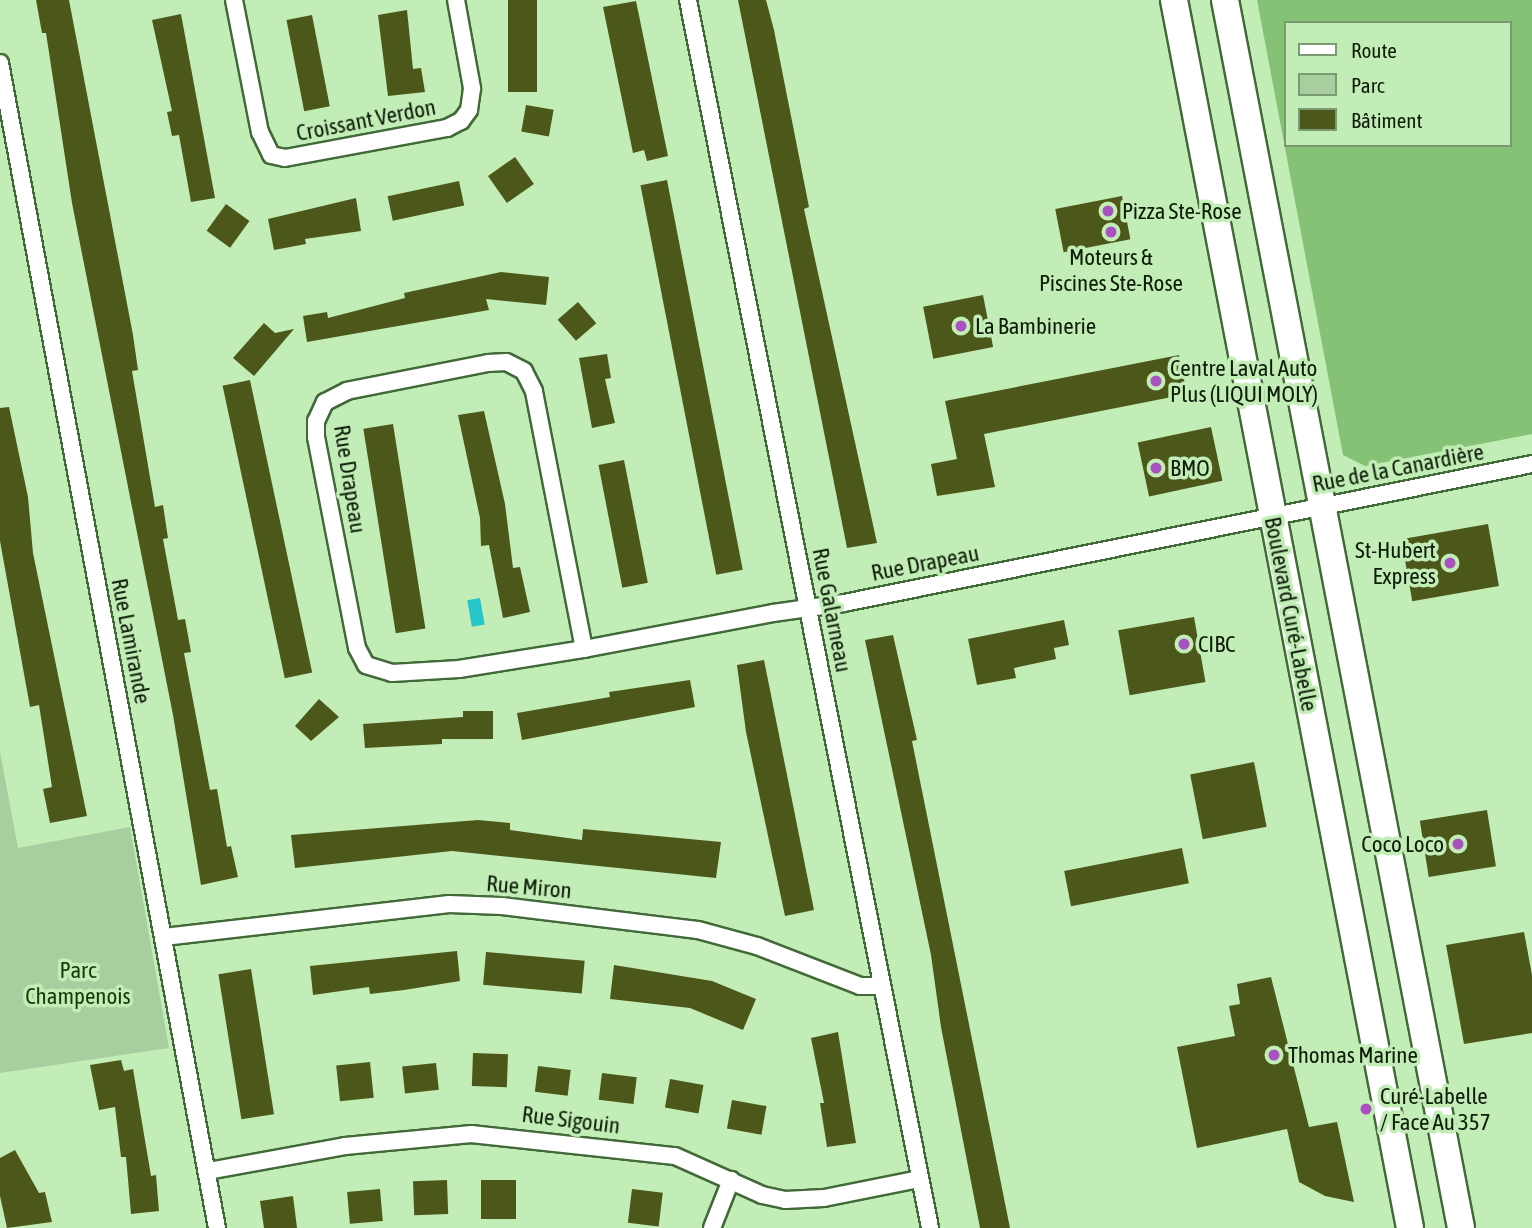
<!DOCTYPE html>
<meta charset="utf-8">
<style>
body{margin:0}
#map{position:relative;width:1532px;height:1228px;overflow:hidden;background:#c2edb7;font-family:"Asap Condensed",sans-serif}
div>[style]{position:absolute}
.green>*{inset:0;background:#a8cd9e}
.forest>*{inset:0;background:#86c276}
.water>*{inset:0;background:#27c6cc;transform-origin:0 0}
.building>*{inset:0;background:#4c581a;transform-origin:0 0}
.roads{filter:drop-shadow(2px 0 #426938) drop-shadow(-2px 0 #426938) drop-shadow(0 2px #426938) drop-shadow(0 -2px #426938)}
.street>*{height:16px;margin:-8px;padding:0 8px;transform-origin:8px;border-radius:8px;background:#fff}
.primary>*{height:26px;margin:-13px;padding:0 13px;transform-origin:13px;border-radius:13px;background:#fff}
.dots>*{width:19px;height:19px;translate:-50% -50%;box-sizing:border-box;border:4px solid #c2edb7;border-radius:50%}
span{translate:-50% -50%;white-space:nowrap;text-align:center;line-height:1.15;-webkit-text-stroke:7px #c2edb7;paint-order:stroke}
.street-label{font-size:23px;color:#0e1d09}
.poi-label{font-size:23px;color:#0e1d09}
.left{translate:0 -50%;text-align:left}
.right{translate:-100% -50%;text-align:right}
.park-label{font-size:23px;color:#143c07}
.legend{position:absolute;left:1284px;top:21px;width:228px;height:126px;box-sizing:border-box;background:#c2edb7;border:2px solid #7a9a71;margin:0;padding:9px 12px;list-style:none;font-size:21px;color:#0e1d09}
.legend li{display:flex;align-items:center;gap:14px;height:35px}
.legend b{width:35px;border:2px solid #7a9a71}
</style>
<div id="map">
<div class="green">
<i style="clip-path:polygon(0 752px,18px 848px,130px 827px,169px 1048px,0 1073px)"></i>
</div>
<div class="forest">
<i style="clip-path:polygon(evenodd,1257px 0,1532px 0,1532px 434px,1365px 466px,1343px 455px,1257px 0,1285px 23px,1509px 23px,1509px 145px,1285px 145px,1285px 23px)"></i>
</div>
<div class="water">
<i style="left:480px;top:598px;width:27px;height:13px;rotate:80deg"></i>
</div>
<div class="building">
<i style="clip-path:polygon(36px 0,69px 0,133px 335px,138px 370px,132px 371px,155px 507px,163px 505px,168px 538px,163px 539px,178px 620px,185px 619px,191px 652px,184px 653px,210px 790px,217px 789px,227px 847px,231px 846px,238px 877px,201px 885px,173px 715px,72px 203px,46px 33px,42px 33px)"></i>
<i style="left:508px;top:0;width:29px;height:92px"></i>
<i style="clip-path:polygon(738px 0,766px 0,774px 30px,809px 207px,804px 209px,877px 543px,847px 548px)"></i>
<i style="clip-path:polygon(636px 1px,668px 156px,647px 161px,644px 150px,633px 153px,603px 7px)"></i>
<i style="clip-path:polygon(407px 10px,413px 69px,421px 68px,425px 92px,388px 96px,378px 15px)"></i>
<i style="clip-path:polygon(181px 14px,215px 198px,191px 202px,179px 135px,172px 136px,167px 112px,172px 111px,152px 20px)"></i>
<i style="left:312px;top:15px;width:93px;height:26px;rotate:79deg"></i>
<i style="left:526px;top:105px;width:28px;height:27px;rotate:10deg"></i>
<i style="left:515px;top:157px;width:33px;height:33px;rotate:55deg"></i>
<i style="left:667px;top:180px;width:397px;height:27px;rotate:79deg"></i>
<i style="left:459px;top:181px;width:25px;height:73px;rotate:78deg"></i>
<i style="left:1122px;top:196px;width:44px;height:68px;rotate:79deg"></i>
<i style="clip-path:polygon(356px 198px,361px 231px,305px 239px,306px 244px,274px 250px,268px 219px)"></i>
<i style="left:226px;top:204px;width:29px;height:33px;rotate:36deg"></i>
<i style="clip-path:polygon(501px 272px,549px 277px,546px 305px,486px 299px,489px 310px,307px 342px,303px 316px,327px 312px,328px 318px,405px 298px,404px 293px)"></i>
<i style="left:983px;top:295px;width:53px;height:61px;rotate:79deg"></i>
<i style="left:578px;top:302px;width:28px;height:27px;rotate:49deg"></i>
<i style="clip-path:polygon(264px 323px,275px 333px,294px 329px,254px 376px,233px 358px)"></i>
<i style="clip-path:polygon(607px 354px,611px 378px,605px 379px,615px 423px,592px 428px,579px 358px)"></i>
<i style="clip-path:polygon(1179px 355px,1187px 394px,984px 434px,995px 487px,937px 496px,931px 464px,957px 459px,945px 401px)"></i>
<i style="left:250px;top:380px;width:299px;height:28px;rotate:78deg"></i>
<i style="clip-path:polygon(9px 407px,28px 497px,33px 553px,87px 816px,50px 823px,43px 789px,52px 787px,39px 705px,30px 707px,0 541px,0 408px)"></i>
<i style="clip-path:polygon(484px 411px,505px 504px,513px 568px,520px 567px,530px 612px,503px 618px,489px 545px,481px 546px,480px 518px,458px 415px)"></i>
<i style="left:393px;top:424px;width:207px;height:30px;rotate:81deg"></i>
<i style="left:1211px;top:427px;width:55px;height:75px;rotate:78deg"></i>
<i style="left:624px;top:460px;width:125px;height:26px;rotate:79deg"></i>
<i style="left:1488px;top:524px;width:63px;height:88px;rotate:80deg"></i>
<i style="left:1194px;top:617px;width:66px;height:77px;rotate:80deg"></i>
<i style="clip-path:polygon(1064px 620px,1069px 645px,1054px 648px,1056px 659px,1014px 668px,1016px 678px,977px 685px,968px 639px)"></i>
<i style="clip-path:polygon(893px 635px,917px 740px,912px 741px,1010px 1228px,980px 1228px,941px 1027px,931px 955px,865px 640px)"></i>
<i style="clip-path:polygon(764px 660px,814px 910px,785px 916px,746px 732px,737px 665px)"></i>
<i style="clip-path:polygon(690px 680px,695px 707px,522px 740px,517px 713px,610px 697px,609px 692px)"></i>
<i style="clip-path:polygon(319px 699px,339px 717px,311px 741px,295px 726px)"></i>
<i style="clip-path:polygon(463px 711px,493px 711px,493px 739px,442px 739px,442px 744px,365px 748px,363px 724px,463px 717px)"></i>
<i style="left:1254px;top:762px;width:66px;height:65px;rotate:79deg"></i>
<i style="left:1487px;top:810px;width:57px;height:68px;rotate:81deg"></i>
<i style="clip-path:polygon(478px 820px,510px 823px,510px 830px,582px 840px,583px 829px,721px 842px,716px 878px,452px 851px,295px 868px,291px 835px)"></i>
<i style="left:1182px;top:848px;width:36px;height:120px;rotate:79deg"></i>
<i style="clip-path:polygon(1524px 932px,1532px 975px,1532px 1033px,1464px 1044px,1446px 945px)"></i>
<i style="clip-path:polygon(457px 951px,460px 981px,404px 990px,370px 994px,369px 987px,313px 995px,310px 966px)"></i>
<i style="left:486px;top:952px;width:99px;height:33px;rotate:5deg"></i>
<i style="clip-path:polygon(614px 965px,712px 981px,756px 999px,743px 1030px,690px 1008px,610px 999px)"></i>
<i style="left:251px;top:969px;width:147px;height:33px;rotate:81deg"></i>
<i style="clip-path:polygon(1271px 977px,1309px 1127px,1337px 1122px,1354px 1202px,1325px 1196px,1299px 1182px,1287px 1129px,1197px 1148px,1177px 1047px,1235px 1036px,1229px 1006px,1240px 1004px,1237px 984px)"></i>
<i style="clip-path:polygon(838px 1032px,856px 1143px,827px 1147px,820px 1103px,824px 1103px,811px 1038px)"></i>
<i style="left:473px;top:1053px;width:35px;height:33px;rotate:2deg"></i>
<i style="clip-path:polygon(121px 1060px,124px 1071px,133px 1069px,151px 1176px,156px 1175px,159px 1211px,131px 1214px,126px 1157px,121px 1157px,115px 1107px,99px 1110px,90px 1065px)"></i>
<i style="left:370px;top:1062px;width:36px;height:34px;rotate:84deg"></i>
<i style="left:436px;top:1063px;width:27px;height:34px;rotate:84deg"></i>
<i style="left:538px;top:1066px;width:33px;height:26px;rotate:7deg"></i>
<i style="left:602px;top:1073px;width:35px;height:27px;rotate:7deg"></i>
<i style="left:670px;top:1079px;width:34px;height:29px;rotate:10deg"></i>
<i style="left:732px;top:1100px;width:35px;height:29px;rotate:10deg"></i>
<i style="clip-path:polygon(15px 1150px,39px 1193px,45px 1192px,52px 1222px,7px 1228px,0 1196px,0 1158px)"></i>
<i style="left:447px;top:1180px;width:34px;height:34px;rotate:88deg"></i>
<i style="left:481px;top:1180px;width:35px;height:39px"></i>
<i style="left:380px;top:1189px;width:32px;height:33px;rotate:85deg"></i>
<i style="left:632px;top:1189px;width:31px;height:34px;rotate:7deg"></i>
<i style="clip-path:polygon(293px 1196px,297px 1228px,264px 1228px,260px 1201px)"></i>
</div>
<div class="roads">
<div class="street">
<i style="left:234px;top:0;width:135px;rotate:78.9deg"></i>
<i style="left:260px;top:132px;width:25px;rotate:64deg"></i>
<i style="left:271px;top:155px;width:14px;rotate:12deg"></i>
<i style="left:285px;top:158px;width:165px;rotate:-10.5deg"></i>
<i style="left:447px;top:128px;width:16px;rotate:-27deg"></i>
<i style="left:461px;top:121px;width:14px;rotate:-54deg"></i>
<i style="left:469px;top:110px;width:22px;rotate:-82deg"></i>
<i style="left:472px;top:88px;width:89px;rotate:-100.3deg"></i>
<i style="left:688px;top:0;width:1252px;rotate:78.85deg"></i>
<i style="left:0;top:63px;width:1185px;rotate:79.45deg"></i>
<i style="left:584px;top:649px;width:263px;rotate:-101deg"></i>
<i style="left:534px;top:391px;width:22px;rotate:-117deg"></i>
<i style="left:524px;top:371px;width:20px;rotate:-153deg"></i>
<i style="left:506px;top:362px;width:18px;rotate:177deg"></i>
<i style="left:488px;top:363px;width:144px;rotate:168.8deg"></i>
<i style="left:347px;top:391px;width:25px;rotate:153deg"></i>
<i style="left:325px;top:402px;width:21px;rotate:115deg"></i>
<i style="left:316px;top:421px;width:16px;rotate:90deg"></i>
<i style="left:316px;top:437px;width:215px;rotate:79deg"></i>
<i style="left:357px;top:648px;width:19px;rotate:62deg"></i>
<i style="left:366px;top:665px;width:27px;rotate:17deg"></i>
<i style="left:392px;top:673px;width:67px;rotate:-3.4deg"></i>
<i style="left:459px;top:669px;width:127px;rotate:-9.1deg"></i>
<i style="left:584px;top:649px;width:192px;rotate:-10.8deg"></i>
<i style="left:773px;top:613px;width:72px;rotate:-8deg"></i>
<i style="left:844px;top:603px;width:702px;rotate:-11.42deg"></i>
<i style="left:164px;top:937px;width:287px;rotate:-6.6deg"></i>
<i style="left:449px;top:904px;width:53px;rotate:2.2deg"></i>
<i style="left:502px;top:906px;width:197px;rotate:7deg"></i>
<i style="left:698px;top:930px;width:61px;rotate:15.2deg"></i>
<i style="left:757px;top:946px;width:110px;rotate:21.2deg"></i>
<i style="left:860px;top:986px;width:22px"></i>
<i style="left:208px;top:1171px;width:139px;rotate:-10.3deg"></i>
<i style="left:345px;top:1146px;width:127px;rotate:-5.4deg"></i>
<i style="left:471px;top:1134px;width:205px;rotate:6.2deg"></i>
<i style="left:675px;top:1156px;width:95px;rotate:24.1deg"></i>
<i style="left:762px;top:1195px;width:24px;rotate:12deg"></i>
<i style="left:785px;top:1200px;width:39px;rotate:-3deg"></i>
<i style="left:824px;top:1198px;width:97px;rotate:-11.3deg"></i>
<i style="left:712px;top:1228px;width:52px;rotate:-68.4deg"></i>
</div>
<div class="primary">
<i style="left:1174px;top:0;width:1250px;rotate:79.12deg"></i>
<i style="left:1225px;top:0;width:1250px;rotate:79.12deg"></i>
</div>
</div>
<div class="dots">
<i style="left:1108px;top:211px;background:#a952bf"></i>
<i style="left:1111px;top:232px;background:#a952bf"></i>
<i style="left:961px;top:326px;background:#a952bf"></i>
<i style="left:1156px;top:381px;background:#a952bf"></i>
<i style="left:1156px;top:468px;background:#a952bf"></i>
<i style="left:1450px;top:563px;background:#a952bf"></i>
<i style="left:1184px;top:644px;background:#a952bf"></i>
<i style="left:1458px;top:844px;background:#a952bf"></i>
<i style="left:1274px;top:1055px;background:#a952bf"></i>
<i style="left:1366px;top:1109px;background:#a952bf"></i>
</div>
<div class="street-label">
<span style="left:366px;top:120px;rotate:-11deg">Croissant Verdon</span>
<span style="left:1398px;top:468px;rotate:-11deg">Rue de la Canardière</span>
<span style="left:350px;top:479px;rotate:81deg">Rue Drapeau</span>
<span style="left:925px;top:563px;rotate:-11deg">Rue Drapeau</span>
<span style="left:832px;top:610px;rotate:79deg">Rue Galarneau</span>
<span style="left:1291px;top:614px;rotate:79deg">Boulevard Curé-Labelle</span>
<span style="left:131px;top:641px;rotate:79deg">Rue Lamirande</span>
<span style="left:529px;top:887px;rotate:5deg">Rue Miron</span>
<span style="left:571px;top:1120px;rotate:7deg">Rue Sigouin</span>
</div>
<div class="poi-label">
<span class="left" style="left:1122px;top:211px">Pizza Ste-Rose</span>
<span style="left:1111px;top:270px">Moteurs &amp;<br>Piscines Ste-Rose</span>
<span class="left" style="left:975px;top:326px">La Bambinerie</span>
<span class="left" style="left:1170px;top:381px">Centre Laval Auto<br>Plus (LIQUI MOLY)</span>
<span class="left" style="left:1170px;top:468px">BMO</span>
<span class="right" style="left:1436px;top:563px">St-Hubert<br>Express</span>
<span class="left" style="left:1198px;top:644px">CIBC</span>
<span class="right" style="left:1444px;top:844px">Coco Loco</span>
<span class="left" style="left:1288px;top:1055px">Thomas Marine</span>
<span class="left" style="left:1380px;top:1109px">Curé-Labelle<br>/ Face Au 357</span>
</div>
<div class="park-label">
<span style="left:78px;top:983px">Parc<br>Champenois</span>
</div>
<ul class="legend">
<li><b style="height:9px;background:#fff"></b>Route</li>
<li><b style="height:19px;background:#a8cd9e"></b>Parc</li>
<li><b style="height:19px;background:#4c581a"></b>Bâtiment</li>
</ul>
</div>
